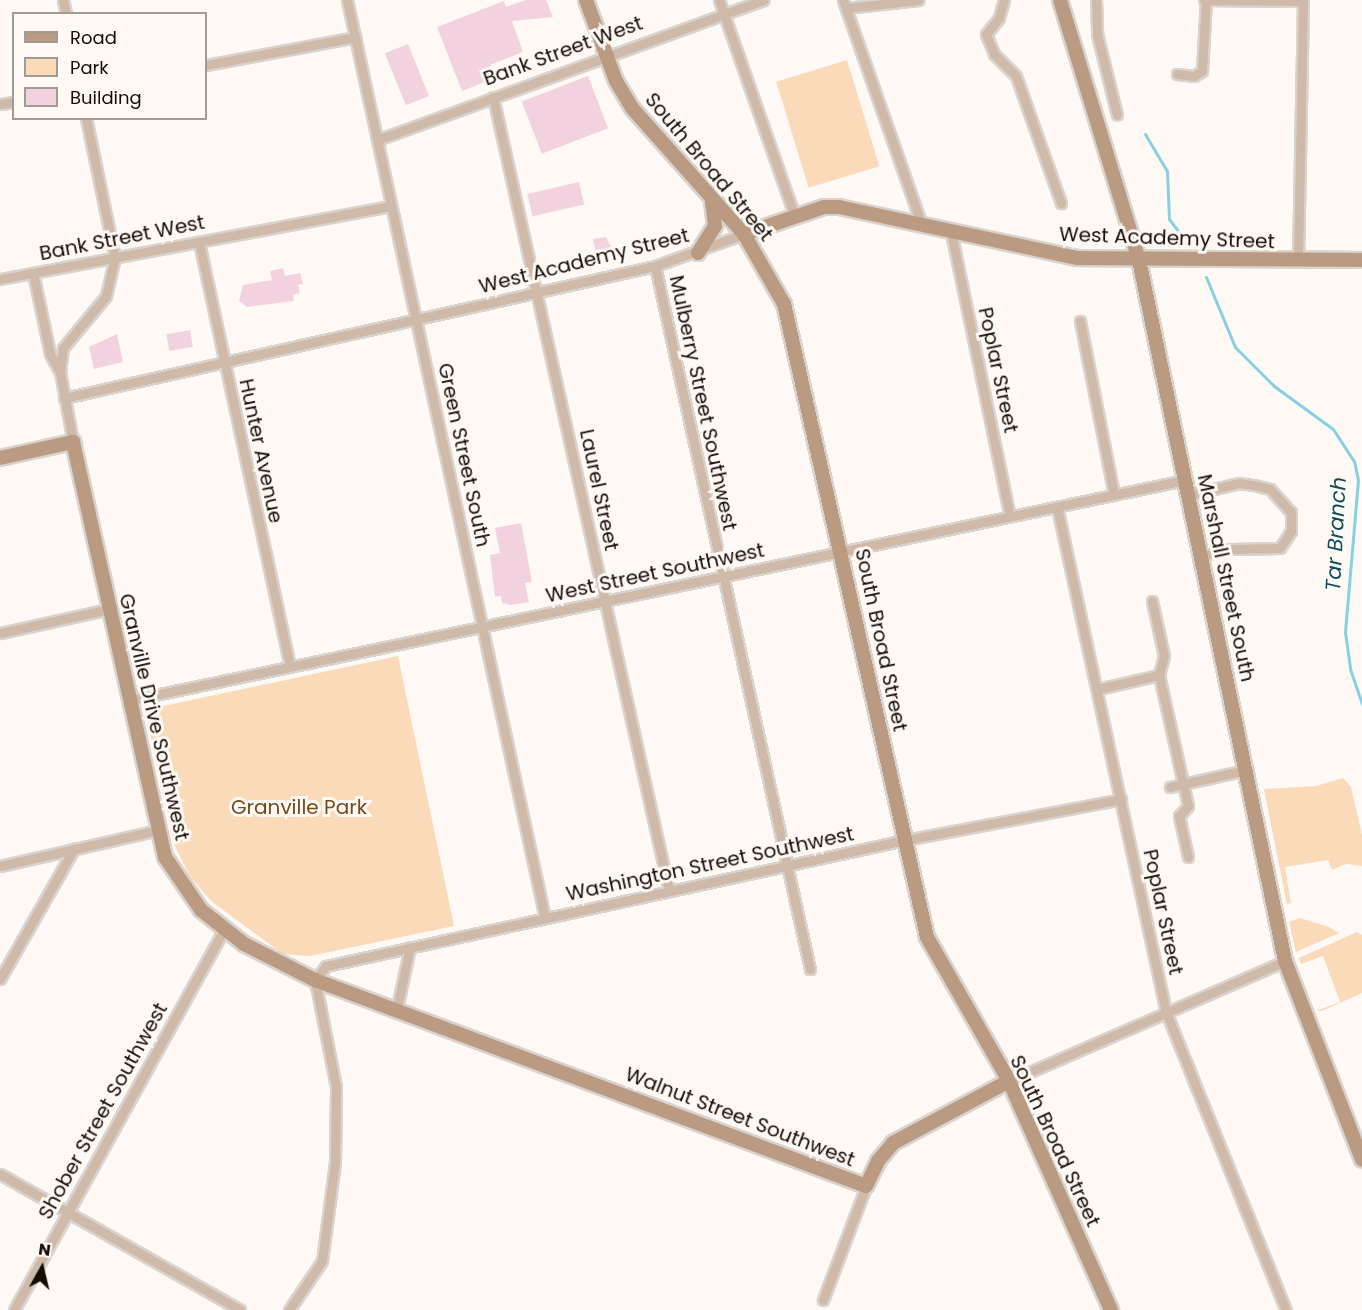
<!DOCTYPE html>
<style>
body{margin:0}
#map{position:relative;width:1362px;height:1310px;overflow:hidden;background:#fef9f4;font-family:Poppins,sans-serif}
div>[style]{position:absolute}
.green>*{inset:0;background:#fadab9;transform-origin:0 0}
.stream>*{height:3px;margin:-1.5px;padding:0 1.5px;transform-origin:1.5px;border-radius:1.5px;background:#88d0e1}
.building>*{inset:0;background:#f3d2e0;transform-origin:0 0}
.roads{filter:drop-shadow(2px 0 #d9d3ce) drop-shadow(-2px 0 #d9d3ce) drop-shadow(0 2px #d9d3ce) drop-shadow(0 -2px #d9d3ce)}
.street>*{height:9px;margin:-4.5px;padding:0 4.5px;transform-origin:4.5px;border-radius:4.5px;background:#cfb9a9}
.secondary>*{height:14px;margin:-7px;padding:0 7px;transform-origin:7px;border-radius:7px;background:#ba9a81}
span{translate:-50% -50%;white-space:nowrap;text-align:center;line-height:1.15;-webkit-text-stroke:6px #fef9f4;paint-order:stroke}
.street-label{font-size:20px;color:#160e06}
.park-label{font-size:20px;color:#734a19}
.water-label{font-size:21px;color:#0d4d59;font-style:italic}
.legend{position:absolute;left:12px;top:12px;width:195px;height:108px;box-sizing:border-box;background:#fef9f4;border:2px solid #a19b95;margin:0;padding:8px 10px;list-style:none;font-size:18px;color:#160e06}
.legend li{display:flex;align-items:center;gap:12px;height:30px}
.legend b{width:30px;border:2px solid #a19b95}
.north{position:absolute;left:12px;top:1238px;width:60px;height:60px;-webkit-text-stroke:4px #fef9f4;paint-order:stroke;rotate:8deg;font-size:16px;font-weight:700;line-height:24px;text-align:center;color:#160e06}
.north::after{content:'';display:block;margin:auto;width:21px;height:27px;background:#160e06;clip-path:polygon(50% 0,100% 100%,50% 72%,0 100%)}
</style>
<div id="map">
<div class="green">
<i style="left:847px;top:60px;width:111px;height:74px;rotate:73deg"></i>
<i style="clip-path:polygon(398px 656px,454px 926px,310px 956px,283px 954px,211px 901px,189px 875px,175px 846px,145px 710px)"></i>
<i style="clip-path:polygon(1343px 778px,1351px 787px,1362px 835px,1362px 866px,1346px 864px,1332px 870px,1328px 860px,1285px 867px,1291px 903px,1287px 904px,1264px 789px,1316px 786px)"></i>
<i style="clip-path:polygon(1300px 918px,1329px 927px,1339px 933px,1296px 952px,1289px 922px)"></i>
<i style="clip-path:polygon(1357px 932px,1362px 935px,1362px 993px,1322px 1011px,1316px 1011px,1340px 1002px,1323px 956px,1301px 964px,1299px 958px)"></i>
</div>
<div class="stream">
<i style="left:1145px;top:134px;width:43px;rotate:59.3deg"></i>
<i style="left:1167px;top:171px;width:48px;rotate:87.6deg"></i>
<i style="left:1169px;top:219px;width:30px;rotate:53deg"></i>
<i style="left:1206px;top:277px;width:76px;rotate:67.5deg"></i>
<i style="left:1235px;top:347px;width:55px;rotate:45deg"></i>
<i style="left:1274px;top:386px;width:73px;rotate:36.1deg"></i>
<i style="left:1333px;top:429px;width:38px;rotate:57deg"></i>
<i style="left:1354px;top:461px;width:19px;rotate:78deg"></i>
<i style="left:1358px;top:480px;width:153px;rotate:94.9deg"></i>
<i style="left:1345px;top:632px;width:37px;rotate:82deg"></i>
<i style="left:1350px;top:669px;width:37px;rotate:71deg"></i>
</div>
<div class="building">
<i style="clip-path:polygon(526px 0,546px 0,553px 17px,512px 21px,523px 52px,490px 65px,495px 78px,462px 91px,437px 27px,504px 1px,506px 7px)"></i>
<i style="left:408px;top:44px;width:56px;height:25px;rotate:68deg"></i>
<i style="left:588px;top:76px;width:56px;height:71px;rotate:69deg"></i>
<i style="left:579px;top:182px;width:23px;height:53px;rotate:77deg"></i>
<i style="clip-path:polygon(606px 237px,619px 261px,599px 265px,593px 239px)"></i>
<i style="clip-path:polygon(283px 268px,285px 276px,300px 273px,303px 284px,298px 285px,300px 293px,293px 295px,294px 301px,247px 307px,239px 301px,243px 285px,272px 280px,270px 271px)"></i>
<i style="left:190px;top:330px;width:17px;height:24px;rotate:80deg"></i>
<i style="clip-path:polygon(117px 334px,123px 362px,94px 369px,89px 347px)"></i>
<i style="clip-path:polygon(521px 523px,532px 582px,525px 583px,529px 602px,511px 605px,502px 603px,501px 596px,495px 597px,490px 555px,500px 553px,495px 528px)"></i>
</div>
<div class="roads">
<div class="street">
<i style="left:63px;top:0;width:14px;rotate:78deg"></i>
<i style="left:347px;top:0;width:939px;rotate:77.83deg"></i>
<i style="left:719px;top:0;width:230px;rotate:70.7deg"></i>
<i style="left:843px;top:0;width:239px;rotate:70.7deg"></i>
<i style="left:1004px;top:0;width:19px;rotate:106deg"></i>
<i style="left:999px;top:18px;width:21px;rotate:129deg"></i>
<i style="left:986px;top:34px;width:22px;rotate:68deg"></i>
<i style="left:994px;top:54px;width:31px;rotate:45deg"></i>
<i style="left:1016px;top:76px;width:135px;rotate:70.5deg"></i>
<i style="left:1096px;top:0;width:34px;rotate:88deg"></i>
<i style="left:1097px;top:34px;width:83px;rotate:76.1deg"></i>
<i style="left:1204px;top:0;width:99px;rotate:0.6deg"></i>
<i style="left:846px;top:8px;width:73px;rotate:-6.3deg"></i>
<i style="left:206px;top:65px;width:152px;rotate:-10.6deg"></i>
<i style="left:1177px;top:74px;width:17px;rotate:7deg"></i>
<i style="left:1194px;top:76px;width:9px;rotate:-32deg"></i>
<i style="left:1202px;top:71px;width:71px;rotate:-86.8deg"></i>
<i style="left:493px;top:97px;width:813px;rotate:77.5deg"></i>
<i style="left:0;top:104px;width:14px;rotate:-8deg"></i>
<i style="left:377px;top:140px;width:411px;rotate:-19.9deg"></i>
<i style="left:951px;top:232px;width:290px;rotate:78.3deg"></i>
<i style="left:199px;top:242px;width:434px;rotate:77.9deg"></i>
<i style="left:1298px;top:261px;width:261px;rotate:-88.9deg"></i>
<i style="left:655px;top:266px;width:720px;rotate:77.57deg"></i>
<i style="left:33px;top:273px;width:83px;rotate:78.1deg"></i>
<i style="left:50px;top:354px;width:21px;rotate:61deg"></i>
<i style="left:0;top:279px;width:398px;rotate:-10.6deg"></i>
<i style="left:1080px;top:321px;width:177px;rotate:78.9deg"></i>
<i style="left:64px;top:398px;width:606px;rotate:-12.59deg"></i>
<i style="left:655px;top:266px;width:95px;rotate:-19.8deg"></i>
<i style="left:73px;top:442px;width:71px;rotate:-100.5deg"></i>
<i style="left:60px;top:372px;width:24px;rotate:-83deg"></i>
<i style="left:63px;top:348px;width:67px;rotate:-50.4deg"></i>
<i style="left:106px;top:296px;width:39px;rotate:-77deg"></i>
<i style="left:115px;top:258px;width:143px;rotate:-101.7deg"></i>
<i style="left:1189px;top:495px;width:51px;rotate:-13.5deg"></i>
<i style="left:1239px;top:483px;width:15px;rotate:8deg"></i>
<i style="left:1254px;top:485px;width:16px;rotate:14deg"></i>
<i style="left:1270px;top:489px;width:31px;rotate:48deg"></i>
<i style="left:1291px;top:512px;width:19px;rotate:90deg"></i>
<i style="left:1291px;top:531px;width:20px;rotate:123deg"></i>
<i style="left:1280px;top:548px;width:50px;rotate:178.9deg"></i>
<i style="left:1230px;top:549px;width:30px;rotate:166deg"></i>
<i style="left:1057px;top:507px;width:517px;rotate:77.82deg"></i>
<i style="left:1166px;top:1012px;width:321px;rotate:68.1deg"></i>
<i style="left:1152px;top:601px;width:56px;rotate:77.7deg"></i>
<i style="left:1164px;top:656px;width:20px;rotate:105deg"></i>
<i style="left:1159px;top:675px;width:134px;rotate:77.5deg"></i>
<i style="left:1188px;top:806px;width:13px;rotate:132deg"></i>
<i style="left:1179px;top:816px;width:42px;rotate:77.6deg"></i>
<i style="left:0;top:633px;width:112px;rotate:-12.4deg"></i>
<i style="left:1098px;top:689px;width:63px;rotate:-12.9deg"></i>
<i style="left:131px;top:700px;width:1077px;rotate:-11.79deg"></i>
<i style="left:1170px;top:787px;width:78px;rotate:-12.6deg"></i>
<i style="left:0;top:866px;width:162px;rotate:-12.8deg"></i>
<i style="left:0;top:979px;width:150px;rotate:-60.4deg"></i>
<i style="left:397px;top:1008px;width:62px;rotate:-78deg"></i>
<i style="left:1009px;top:1081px;width:301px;rotate:-23.5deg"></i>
<i style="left:0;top:1174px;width:276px;rotate:29.5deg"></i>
<i style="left:823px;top:1300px;width:122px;rotate:-69.3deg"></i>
<i style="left:14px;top:1310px;width:434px;rotate:-61.1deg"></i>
<i style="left:289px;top:1310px;width:59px;rotate:-56deg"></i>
<i style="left:322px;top:1261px;width:100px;rotate:-82.5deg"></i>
<i style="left:335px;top:1162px;width:75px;rotate:-89.2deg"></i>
<i style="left:336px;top:1087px;width:109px;rotate:-101.1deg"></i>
<i style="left:315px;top:980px;width:18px;rotate:-52deg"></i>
<i style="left:326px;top:966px;width:593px;rotate:-12.28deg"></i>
<i style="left:905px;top:840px;width:220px;rotate:-10.7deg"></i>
</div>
<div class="secondary">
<i style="left:586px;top:0;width:86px;rotate:69.7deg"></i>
<i style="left:616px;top:81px;width:31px;rotate:59deg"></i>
<i style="left:632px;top:108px;width:169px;rotate:48.4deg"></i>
<i style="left:744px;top:234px;width:81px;rotate:60.3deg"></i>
<i style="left:784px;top:304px;width:649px;rotate:77.27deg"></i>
<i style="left:927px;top:937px;width:166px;rotate:60.3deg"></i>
<i style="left:1009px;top:1081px;width:251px;rotate:66deg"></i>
<i style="left:1060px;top:0;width:272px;rotate:73.1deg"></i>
<i style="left:1139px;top:260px;width:716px;rotate:78.23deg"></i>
<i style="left:1285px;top:961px;width:213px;rotate:68.8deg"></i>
<i style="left:744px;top:234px;width:84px;rotate:-18.6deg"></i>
<i style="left:824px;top:207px;width:15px"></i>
<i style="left:839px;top:207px;width:243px;rotate:12.1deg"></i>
<i style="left:1077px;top:258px;width:285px;rotate:0.4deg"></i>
<i style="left:698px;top:253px;width:32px;rotate:-58deg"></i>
<i style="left:715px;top:226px;width:25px;rotate:-97deg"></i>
<i style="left:0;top:458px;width:75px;rotate:-12.4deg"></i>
<i style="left:73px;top:442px;width:425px;rotate:77.5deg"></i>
<i style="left:165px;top:857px;width:64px;rotate:55.8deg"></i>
<i style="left:201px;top:910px;width:55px;rotate:38.3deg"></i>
<i style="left:244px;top:944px;width:80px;rotate:26.9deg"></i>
<i style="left:315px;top:980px;width:588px;rotate:20.5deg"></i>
<i style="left:866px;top:1186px;width:28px;rotate:-64deg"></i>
<i style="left:878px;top:1161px;width:23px;rotate:-50deg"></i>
<i style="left:893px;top:1143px;width:132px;rotate:-28.1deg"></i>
</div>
</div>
<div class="street-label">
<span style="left:563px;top:51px;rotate:-20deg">Bank Street West</span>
<span style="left:709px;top:167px;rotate:50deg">South Broad Street</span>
<span style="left:122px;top:238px;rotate:-11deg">Bank Street West</span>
<span style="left:1167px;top:238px;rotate:2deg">West Academy Street</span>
<span style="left:584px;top:261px;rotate:-14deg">West Academy Street</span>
<span style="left:998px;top:370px;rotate:78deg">Poplar Street</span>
<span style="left:703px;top:403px;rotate:78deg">Mulberry Street Southwest</span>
<span style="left:261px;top:451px;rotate:78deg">Hunter Avenue</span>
<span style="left:464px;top:455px;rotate:78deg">Green Street South</span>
<span style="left:599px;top:490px;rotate:78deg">Laurel Street</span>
<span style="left:655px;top:573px;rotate:-12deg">West Street Southwest</span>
<span style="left:1226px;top:578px;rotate:78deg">Marshall Street South</span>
<span style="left:881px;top:640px;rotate:78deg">South Broad Street</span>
<span style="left:154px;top:717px;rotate:77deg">Granville Drive Southwest</span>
<span style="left:710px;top:864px;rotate:-12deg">Washington Street Southwest</span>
<span style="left:1163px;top:912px;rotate:78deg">Poplar Street</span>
<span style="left:103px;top:1111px;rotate:-61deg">Shober Street Southwest</span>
<span style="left:740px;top:1117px;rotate:21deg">Walnut Street Southwest</span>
<span style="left:1055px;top:1141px;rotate:65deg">South Broad Street</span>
</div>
<div class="park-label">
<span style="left:299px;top:807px">Granville Park</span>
</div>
<div class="water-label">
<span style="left:1336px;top:534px;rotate:-87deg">Tar Branch</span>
</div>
<ul class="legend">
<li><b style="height:8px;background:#ba9a81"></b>Road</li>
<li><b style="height:16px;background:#fadab9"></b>Park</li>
<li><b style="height:16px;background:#f3d2e0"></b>Building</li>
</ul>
<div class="north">N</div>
</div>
